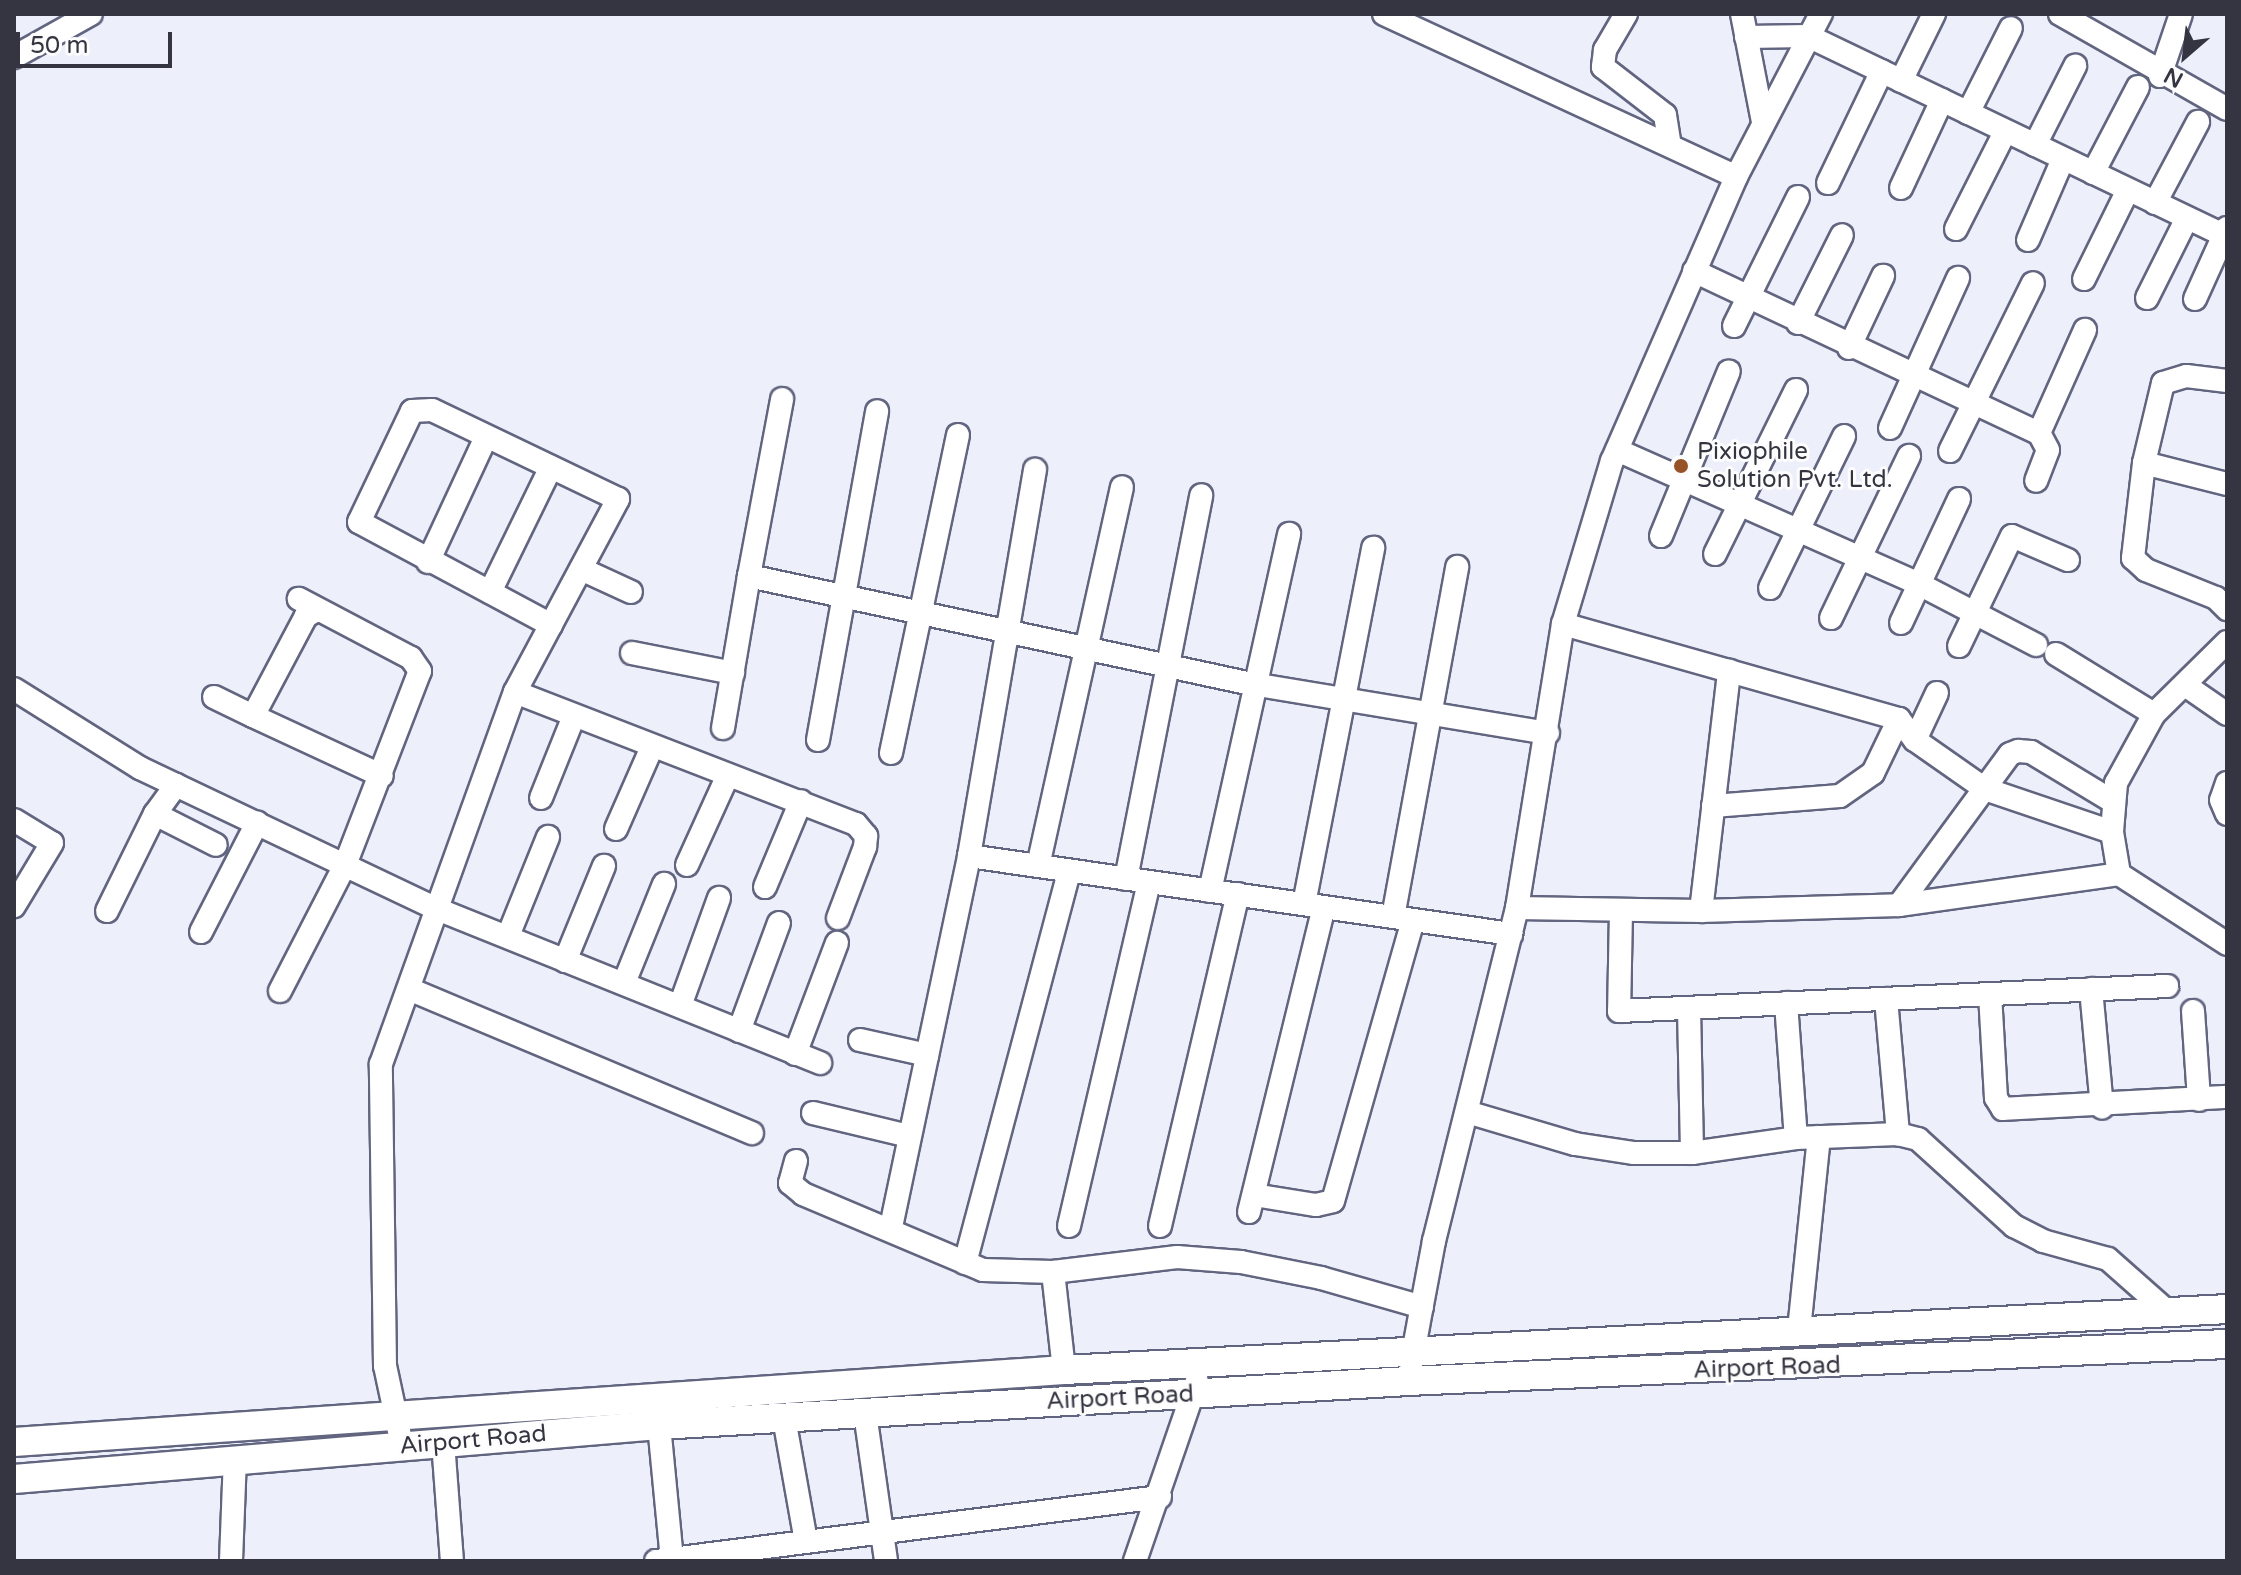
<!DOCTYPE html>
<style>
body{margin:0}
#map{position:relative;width:2241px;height:1575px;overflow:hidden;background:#edeffb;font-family:"Varela Round",sans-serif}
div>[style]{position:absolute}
.roads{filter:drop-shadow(2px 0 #62657f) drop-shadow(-2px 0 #62657f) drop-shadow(0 2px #62657f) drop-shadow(0 -2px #62657f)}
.minor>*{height:22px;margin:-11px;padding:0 11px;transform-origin:11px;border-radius:11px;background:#fff}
.major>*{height:28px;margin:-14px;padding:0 14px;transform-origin:14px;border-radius:14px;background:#fff}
.dots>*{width:22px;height:22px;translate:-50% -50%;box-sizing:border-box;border:4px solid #fdfdfd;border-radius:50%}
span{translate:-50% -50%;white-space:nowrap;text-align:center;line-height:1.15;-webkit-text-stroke:6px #fdfdfd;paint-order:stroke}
.poi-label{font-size:24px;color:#343541}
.left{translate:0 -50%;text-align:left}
.street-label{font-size:24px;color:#343541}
.frame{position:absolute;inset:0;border:16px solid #343541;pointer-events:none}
.north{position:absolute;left:2145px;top:16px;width:80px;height:80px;-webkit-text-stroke:6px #fdfdfd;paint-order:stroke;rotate:208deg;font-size:22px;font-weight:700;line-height:32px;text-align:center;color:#343541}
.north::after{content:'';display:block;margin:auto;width:28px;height:36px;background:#343541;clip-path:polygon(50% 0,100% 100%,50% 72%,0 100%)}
.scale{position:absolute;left:16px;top:32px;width:156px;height:36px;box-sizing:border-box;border:4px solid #343541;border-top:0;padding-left:10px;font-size:24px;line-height:28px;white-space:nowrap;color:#343541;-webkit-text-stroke:6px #fdfdfd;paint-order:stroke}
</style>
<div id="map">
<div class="roads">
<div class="minor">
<i style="left:1384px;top:14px;width:388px;rotate:24.8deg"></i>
<i style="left:1626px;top:14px;width:42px;rotate:120.3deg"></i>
<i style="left:1605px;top:50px;width:17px;rotate:97deg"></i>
<i style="left:1603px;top:67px;width:78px;rotate:37.7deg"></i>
<i style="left:1665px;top:115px;width:31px;rotate:81deg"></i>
<i style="left:1742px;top:14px;width:110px;rotate:79deg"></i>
<i style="left:2060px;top:14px;width:192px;rotate:29.6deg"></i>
<i style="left:1746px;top:37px;width:62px;rotate:-0.9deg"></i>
<i style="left:1808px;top:36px;width:461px;rotate:25.6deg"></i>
<i style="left:14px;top:57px;width:88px;rotate:-29.2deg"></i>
<i style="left:2160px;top:76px;width:65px;rotate:-71.3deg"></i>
<i style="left:1901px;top:81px;width:75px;rotate:-63.8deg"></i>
<i style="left:1968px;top:113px;width:95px;rotate:-63.2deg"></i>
<i style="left:2035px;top:145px;width:89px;rotate:-63.1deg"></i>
<i style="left:2093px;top:173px;width:97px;rotate:-62.4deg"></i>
<i style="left:1828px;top:183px;width:124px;rotate:-64.3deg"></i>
<i style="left:1901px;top:188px;width:97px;rotate:-65deg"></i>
<i style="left:2155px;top:203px;width:92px;rotate:-62deg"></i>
<i style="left:1956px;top:229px;width:109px;rotate:-63.2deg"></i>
<i style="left:2028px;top:240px;width:88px;rotate:-66.6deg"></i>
<i style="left:1694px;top:271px;width:381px;rotate:25.2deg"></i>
<i style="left:2039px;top:433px;width:19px;rotate:62deg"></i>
<i style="left:2048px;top:450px;width:33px;rotate:111deg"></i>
<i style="left:2084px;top:279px;width:99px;rotate:-63.7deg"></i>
<i style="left:2147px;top:298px;width:89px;rotate:-63.4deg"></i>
<i style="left:2195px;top:299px;width:78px;rotate:-65.7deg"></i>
<i style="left:1798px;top:323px;width:98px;rotate:-63.4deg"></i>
<i style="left:1734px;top:326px;width:144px;rotate:-63.6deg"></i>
<i style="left:1849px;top:348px;width:80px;rotate:-64.7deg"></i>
<i style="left:2227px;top:381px;width:41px;rotate:-173deg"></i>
<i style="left:2186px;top:376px;width:24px;rotate:163deg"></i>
<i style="left:2163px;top:383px;width:82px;rotate:103.4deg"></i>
<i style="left:2144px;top:463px;width:86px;rotate:14.2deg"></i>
<i style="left:1890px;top:428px;width:165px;rotate:-65.6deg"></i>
<i style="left:2039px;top:433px;width:113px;rotate:-65.9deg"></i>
<i style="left:1617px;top:450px;width:330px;rotate:23.9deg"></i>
<i style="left:1919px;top:584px;width:132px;rotate:27.5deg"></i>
<i style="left:1950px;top:451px;width:187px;rotate:-63.7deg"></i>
<i style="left:2144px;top:463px;width:96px;rotate:96.6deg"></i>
<i style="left:2133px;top:558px;width:18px;rotate:43deg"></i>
<i style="left:2146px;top:570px;width:75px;rotate:21.8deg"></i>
<i style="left:2216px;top:598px;width:16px;rotate:45deg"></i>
<i style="left:1661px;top:536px;width:178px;rotate:-67.6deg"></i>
<i style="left:1715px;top:554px;width:183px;rotate:-63.7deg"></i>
<i style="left:428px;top:562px;width:138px;rotate:-65.1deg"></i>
<i style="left:581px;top:569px;width:55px;rotate:24.7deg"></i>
<i style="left:749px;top:576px;width:180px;rotate:-79.4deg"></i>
<i style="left:1770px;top:588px;width:169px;rotate:-64deg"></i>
<i style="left:490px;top:592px;width:139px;rotate:-64deg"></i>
<i style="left:317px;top:610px;width:13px;rotate:151deg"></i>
<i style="left:306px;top:616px;width:113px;rotate:117.9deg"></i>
<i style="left:253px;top:716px;width:142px;rotate:24.9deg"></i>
<i style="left:1831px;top:618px;width:180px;rotate:-64.3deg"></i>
<i style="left:1901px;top:623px;width:137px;rotate:-64.9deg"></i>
<i style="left:1563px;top:624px;width:349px;rotate:15.8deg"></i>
<i style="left:1899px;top:719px;width:26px;rotate:53deg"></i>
<i style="left:1915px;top:740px;width:85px;rotate:35deg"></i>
<i style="left:1985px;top:789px;width:134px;rotate:18.7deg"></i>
<i style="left:2227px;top:642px;width:103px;rotate:135.4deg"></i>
<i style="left:2154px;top:714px;width:79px;rotate:118.8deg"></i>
<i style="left:2116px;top:783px;width:49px;rotate:94.7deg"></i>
<i style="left:2112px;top:832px;width:43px;rotate:80.5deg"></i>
<i style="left:2119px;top:874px;width:129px;rotate:32.9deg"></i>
<i style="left:1959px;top:646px;width:122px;rotate:-64.3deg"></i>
<i style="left:2012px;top:536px;width:61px;rotate:23.2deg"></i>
<i style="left:632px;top:653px;width:103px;rotate:11.2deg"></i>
<i style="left:2056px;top:654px;width:115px;rotate:31.5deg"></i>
<i style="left:2185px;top:685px;width:51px;rotate:34.6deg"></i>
<i style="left:14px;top:689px;width:149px;rotate:32.1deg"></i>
<i style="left:140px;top:768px;width:329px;rotate:25.4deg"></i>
<i style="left:437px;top:909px;width:413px;rotate:21.9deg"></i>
<i style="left:515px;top:692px;width:219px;rotate:-61.9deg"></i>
<i style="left:618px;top:499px;width:206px;rotate:-154.4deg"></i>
<i style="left:432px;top:410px;width:20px;rotate:177deg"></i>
<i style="left:412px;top:411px;width:123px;rotate:115.5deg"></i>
<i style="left:359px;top:522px;width:218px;rotate:28.2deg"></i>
<i style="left:214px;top:697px;width:43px;rotate:26deg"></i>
<i style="left:723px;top:728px;width:154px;rotate:-80.3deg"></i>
<i style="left:749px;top:576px;width:514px;rotate:12.12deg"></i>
<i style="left:1252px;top:684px;width:300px;rotate:9.4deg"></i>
<i style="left:818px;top:740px;width:334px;rotate:-79.8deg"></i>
<i style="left:1915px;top:740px;width:52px;rotate:-64.9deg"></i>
<i style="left:891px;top:753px;width:325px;rotate:-78.1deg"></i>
<i style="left:2227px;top:783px;width:18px;rotate:109deg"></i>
<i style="left:2221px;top:800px;width:15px;rotate:67deg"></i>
<i style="left:541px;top:798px;width:88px;rotate:-68.1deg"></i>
<i style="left:1713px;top:806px;width:127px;rotate:-4.5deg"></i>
<i style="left:1840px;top:796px;width:40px;rotate:-34.9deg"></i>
<i style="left:1873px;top:773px;width:60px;rotate:-64.3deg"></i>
<i style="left:155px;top:814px;width:68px;rotate:26.9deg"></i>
<i style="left:14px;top:820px;width:44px;rotate:31.2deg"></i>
<i style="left:52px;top:843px;width:74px;rotate:121.1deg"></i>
<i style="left:616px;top:829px;width:90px;rotate:-66.3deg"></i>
<i style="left:969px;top:856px;width:548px;rotate:8.19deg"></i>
<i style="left:687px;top:865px;width:99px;rotate:-65.5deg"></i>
<i style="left:1038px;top:866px;width:388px;rotate:-77.5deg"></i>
<i style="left:1126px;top:879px;width:391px;rotate:-78.9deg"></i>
<i style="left:765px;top:887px;width:93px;rotate:-67.3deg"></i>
<i style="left:1210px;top:891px;width:366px;rotate:-77.5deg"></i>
<i style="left:1304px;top:904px;width:363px;rotate:-79deg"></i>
<i style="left:1899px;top:905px;width:222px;rotate:-8deg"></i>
<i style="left:1517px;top:908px;width:184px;rotate:0.9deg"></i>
<i style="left:1701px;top:911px;width:198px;rotate:-1.7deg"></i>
<i style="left:1899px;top:905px;width:187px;rotate:-53.7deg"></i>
<i style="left:2010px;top:754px;width:9px;rotate:-21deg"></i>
<i style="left:2018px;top:751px;width:13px;rotate:4deg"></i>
<i style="left:2031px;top:752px;width:95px;rotate:31.2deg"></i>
<i style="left:107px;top:911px;width:108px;rotate:-63.7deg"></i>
<i style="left:155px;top:814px;width:36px;rotate:-54deg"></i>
<i style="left:1621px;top:911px;width:100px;rotate:91.1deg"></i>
<i style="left:1619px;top:1011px;width:549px;rotate:-2.61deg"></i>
<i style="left:1701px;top:911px;width:242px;rotate:-83.3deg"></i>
<i style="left:1393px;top:917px;width:356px;rotate:-79.6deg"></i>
<i style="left:201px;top:932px;width:123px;rotate:-62.8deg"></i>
<i style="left:508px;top:936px;width:107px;rotate:-68deg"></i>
<i style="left:565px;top:961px;width:103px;rotate:-67.7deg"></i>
<i style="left:624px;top:983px;width:107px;rotate:-68deg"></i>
<i style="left:409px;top:989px;width:372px;rotate:22.8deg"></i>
<i style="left:2091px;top:989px;width:119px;rotate:84.7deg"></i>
<i style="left:280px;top:991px;width:142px;rotate:-62.7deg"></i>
<i style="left:345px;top:865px;width:208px;rotate:-68.9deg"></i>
<i style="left:420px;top:671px;width:16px;rotate:-125deg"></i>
<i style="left:411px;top:658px;width:127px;rotate:-152.2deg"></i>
<i style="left:1990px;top:994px;width:104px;rotate:86.7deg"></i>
<i style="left:1996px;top:1098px;width:13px;rotate:58deg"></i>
<i style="left:2003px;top:1109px;width:224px;rotate:-3.1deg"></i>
<i style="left:1886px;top:999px;width:136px;rotate:84.9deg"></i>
<i style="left:1786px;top:1003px;width:135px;rotate:85.8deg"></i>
<i style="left:680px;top:1006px;width:115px;rotate:-70.1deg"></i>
<i style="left:1689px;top:1008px;width:145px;rotate:88.8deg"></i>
<i style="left:2193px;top:1011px;width:89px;rotate:86.1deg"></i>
<i style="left:739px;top:1031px;width:115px;rotate:-69.7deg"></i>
<i style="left:860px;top:1040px;width:69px;rotate:12.6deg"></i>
<i style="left:795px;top:1054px;width:119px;rotate:-69.3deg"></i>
<i style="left:1467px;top:1112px;width:113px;rotate:16.5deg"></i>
<i style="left:1575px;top:1144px;width:60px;rotate:8.7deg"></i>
<i style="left:1634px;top:1153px;width:58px"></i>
<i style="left:1692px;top:1153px;width:105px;rotate:-8.2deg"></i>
<i style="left:1796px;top:1138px;width:102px;rotate:-2.2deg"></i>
<i style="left:1898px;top:1134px;width:21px;rotate:14deg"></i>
<i style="left:1918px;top:1139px;width:130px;rotate:42.2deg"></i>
<i style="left:2014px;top:1226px;width:33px;rotate:27deg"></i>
<i style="left:2043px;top:1241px;width:67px;rotate:15.5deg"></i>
<i style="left:2108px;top:1259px;width:80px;rotate:41.5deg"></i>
<i style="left:813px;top:1113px;width:99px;rotate:13.5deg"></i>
<i style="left:796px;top:1161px;width:23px;rotate:105deg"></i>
<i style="left:790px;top:1183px;width:17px;rotate:40deg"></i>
<i style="left:803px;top:1194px;width:195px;rotate:22.9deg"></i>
<i style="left:983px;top:1270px;width:70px;rotate:1.6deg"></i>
<i style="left:1053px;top:1272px;width:99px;rotate:83.6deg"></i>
<i style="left:1254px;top:1195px;width:63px;rotate:9.2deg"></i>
<i style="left:1316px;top:1205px;width:17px;rotate:-13deg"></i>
<i style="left:1333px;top:1201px;width:292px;rotate:-74.1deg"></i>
<i style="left:1249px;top:1212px;width:314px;rotate:-76.2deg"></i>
<i style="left:1069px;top:1226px;width:353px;rotate:-76.9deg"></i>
<i style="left:1160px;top:1226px;width:341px;rotate:-76.8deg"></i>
<i style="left:891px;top:1227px;width:379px;rotate:-78.1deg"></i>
<i style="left:969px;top:856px;width:392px;rotate:-80.3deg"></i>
<i style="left:965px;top:1263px;width:406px;rotate:-75.1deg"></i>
<i style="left:1053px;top:1272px;width:125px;rotate:-6.9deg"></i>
<i style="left:1177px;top:1257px;width:64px;rotate:4.5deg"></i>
<i style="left:1241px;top:1262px;width:82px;rotate:11.3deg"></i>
<i style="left:1321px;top:1278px;width:105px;rotate:16deg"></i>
<i style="left:1799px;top:1330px;width:194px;rotate:-84.1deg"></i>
<i style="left:1411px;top:1364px;width:125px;rotate:-79.4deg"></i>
<i style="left:1434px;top:1241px;width:343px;rotate:-76deg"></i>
<i style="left:1517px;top:908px;width:288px;rotate:-80.8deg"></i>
<i style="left:1563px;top:624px;width:170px;rotate:-73.3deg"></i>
<i style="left:1612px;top:461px;width:310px;rotate:-66.4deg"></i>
<i style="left:1736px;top:177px;width:184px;rotate:-62.5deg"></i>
<i style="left:865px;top:1413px;width:149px;rotate:81.9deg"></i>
<i style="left:784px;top:1418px;width:126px;rotate:79.9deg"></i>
<i style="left:659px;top:1425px;width:137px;rotate:84.5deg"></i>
<i style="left:443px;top:1442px;width:119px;rotate:85.7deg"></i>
<i style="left:402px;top:1445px;width:81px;rotate:-102.1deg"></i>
<i style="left:385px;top:1366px;width:302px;rotate:-90.8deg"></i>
<i style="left:381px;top:1064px;width:395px;rotate:-70.2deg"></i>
<i style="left:515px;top:692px;width:366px;rotate:21.2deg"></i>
<i style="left:856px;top:824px;width:16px;rotate:50deg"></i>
<i style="left:866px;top:836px;width:11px;rotate:95deg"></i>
<i style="left:865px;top:847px;width:76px;rotate:110.8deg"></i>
<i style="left:231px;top:1561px;width:103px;rotate:-87.8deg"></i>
<i style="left:656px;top:1561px;width:508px;rotate:-7.24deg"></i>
<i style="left:1135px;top:1561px;width:190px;rotate:-71deg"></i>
</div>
<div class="major">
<i style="left:14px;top:1442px;width:1052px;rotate:-3.92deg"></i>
<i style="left:1064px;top:1370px;width:1165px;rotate:-3deg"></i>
<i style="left:14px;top:1479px;width:647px;rotate:-4.79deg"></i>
<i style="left:659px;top:1425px;width:750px;rotate:-3.36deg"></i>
<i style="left:1408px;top:1381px;width:820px;rotate:-2.59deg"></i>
</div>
</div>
<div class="dots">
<i style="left:1681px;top:466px;background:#975327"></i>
</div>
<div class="poi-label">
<span class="left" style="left:1697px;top:466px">Pixiophile<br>Solution Pvt. Ltd.</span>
</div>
<div class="street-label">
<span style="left:1767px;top:1368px;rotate:-2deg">Airport Road</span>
<span style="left:1120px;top:1398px;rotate:-3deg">Airport Road</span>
<span style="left:473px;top:1440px;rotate:-5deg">Airport Road</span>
</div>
<div class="frame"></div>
<div class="north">N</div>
<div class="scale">50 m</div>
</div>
